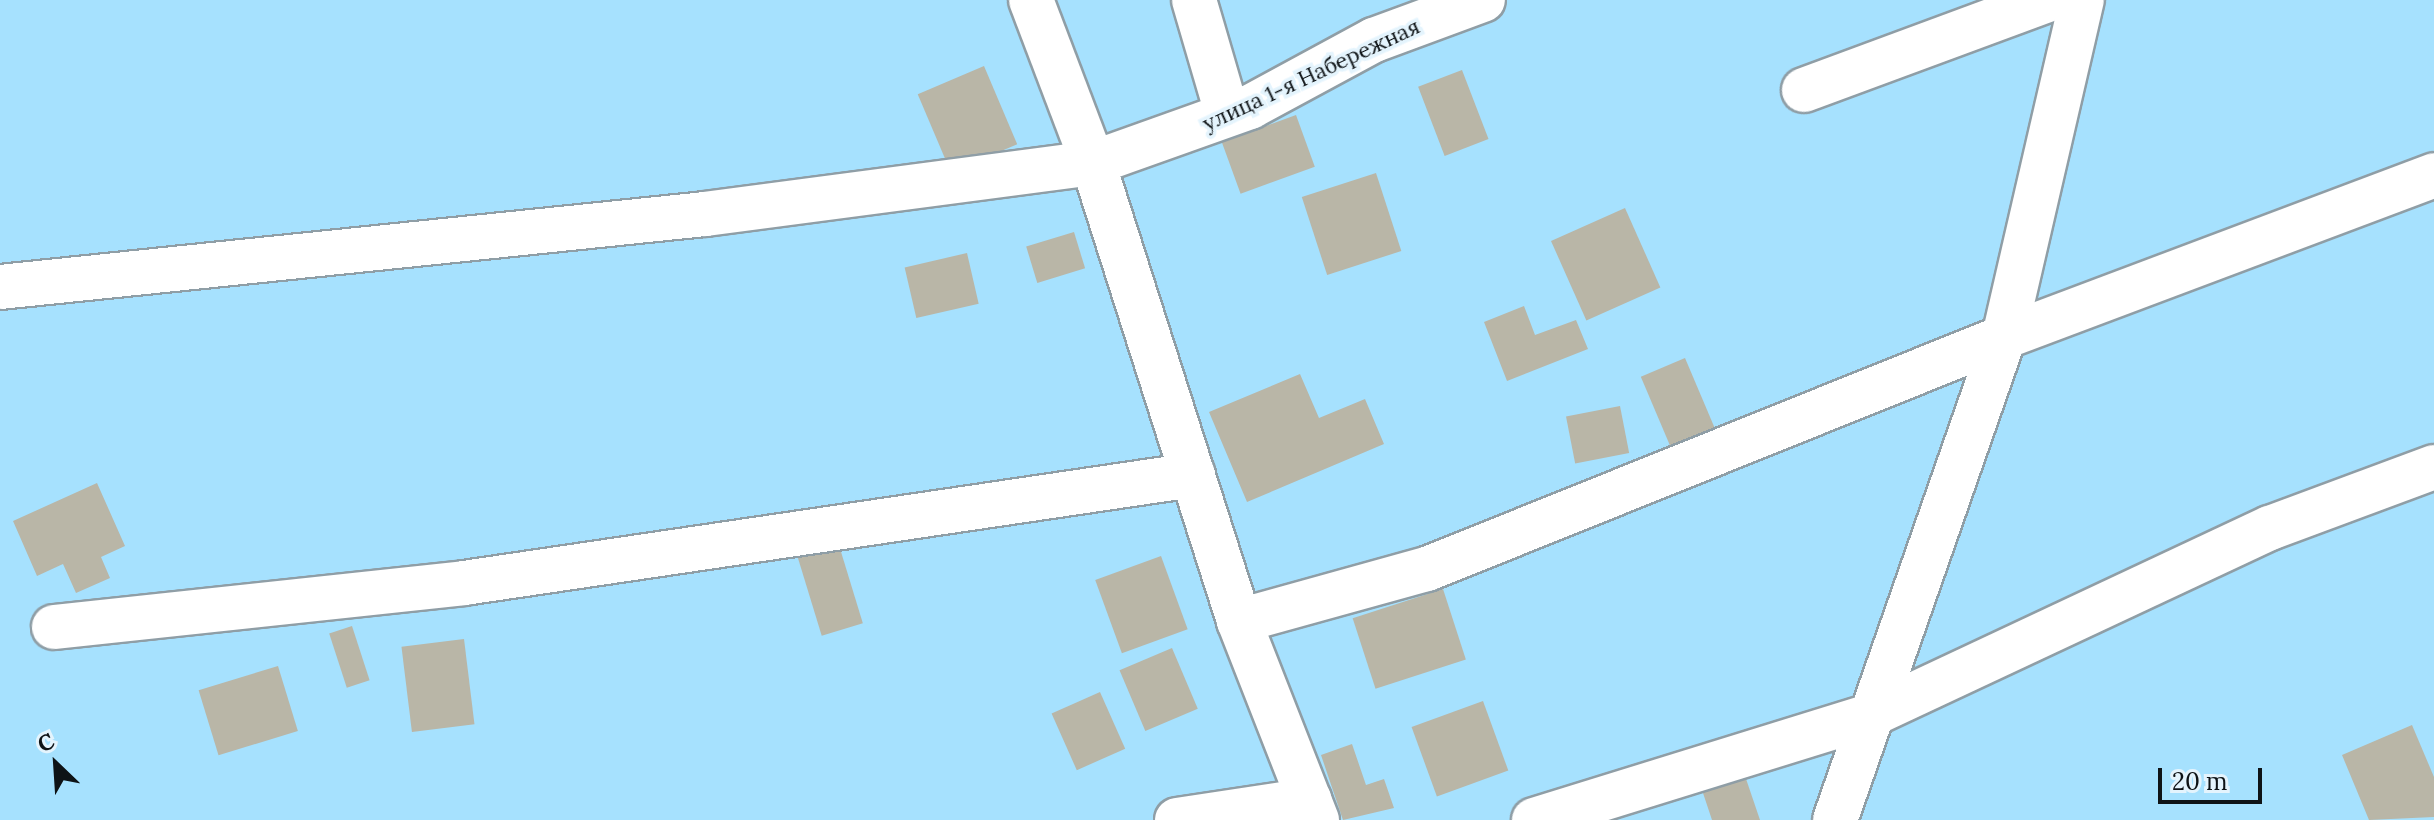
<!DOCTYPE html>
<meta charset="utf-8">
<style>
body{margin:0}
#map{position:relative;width:2434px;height:820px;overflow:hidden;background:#e4f4fd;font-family:Lora,serif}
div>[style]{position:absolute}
.green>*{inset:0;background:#a6e1fe;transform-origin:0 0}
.building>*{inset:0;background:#b9b6a7;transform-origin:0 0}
.roads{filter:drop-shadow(2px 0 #8f9ea6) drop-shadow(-2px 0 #8f9ea6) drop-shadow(0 2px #8f9ea6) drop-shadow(0 -2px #8f9ea6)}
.minor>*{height:44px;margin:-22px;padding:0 22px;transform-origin:22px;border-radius:22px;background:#fff}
span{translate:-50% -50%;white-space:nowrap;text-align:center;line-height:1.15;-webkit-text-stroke:7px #e4f4fd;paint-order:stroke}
.street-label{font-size:22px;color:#0e1316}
.north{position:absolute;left:16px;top:724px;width:80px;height:80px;-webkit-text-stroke:6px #e4f4fd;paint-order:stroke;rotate:335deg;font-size:22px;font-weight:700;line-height:32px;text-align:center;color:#0e1316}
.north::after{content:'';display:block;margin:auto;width:28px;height:36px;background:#0e1316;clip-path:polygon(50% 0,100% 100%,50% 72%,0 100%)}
.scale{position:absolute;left:2158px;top:768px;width:104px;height:36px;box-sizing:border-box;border:4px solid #0e1316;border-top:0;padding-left:10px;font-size:24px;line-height:28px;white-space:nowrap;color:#0e1316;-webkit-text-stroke:6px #e4f4fd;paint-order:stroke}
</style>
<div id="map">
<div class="green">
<i style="left:0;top:0;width:2434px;height:820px"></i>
</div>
<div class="building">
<i style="left:984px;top:66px;width:85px;height:72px;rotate:67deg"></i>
<i style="left:1462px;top:70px;width:74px;height:47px;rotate:69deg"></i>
<i style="left:1296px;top:115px;width:55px;height:79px;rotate:70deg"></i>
<i style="left:1376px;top:173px;width:82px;height:78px;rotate:72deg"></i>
<i style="left:1625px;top:208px;width:87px;height:81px;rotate:66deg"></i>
<i style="left:1074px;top:232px;width:38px;height:50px;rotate:73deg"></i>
<i style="left:967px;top:253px;width:52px;height:64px;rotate:77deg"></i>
<i style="clip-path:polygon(1524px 306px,1535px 335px,1576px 320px,1588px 349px,1507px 381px,1484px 322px)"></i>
<i style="left:1685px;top:358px;width:82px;height:48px;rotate:67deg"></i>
<i style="clip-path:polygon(1300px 374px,1319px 418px,1365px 399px,1384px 444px,1247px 502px,1209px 412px)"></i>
<i style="left:1620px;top:406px;width:48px;height:55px;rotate:79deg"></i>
<i style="clip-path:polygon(97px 483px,125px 546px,101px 557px,110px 578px,76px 593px,63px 564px,37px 576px,13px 521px)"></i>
<i style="left:838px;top:542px;width:85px;height:43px;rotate:73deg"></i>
<i style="left:1161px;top:556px;width:78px;height:70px;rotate:70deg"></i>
<i style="left:1443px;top:589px;width:74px;height:95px;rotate:72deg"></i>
<i style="left:352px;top:626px;width:57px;height:24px;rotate:72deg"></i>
<i style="left:464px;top:639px;width:86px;height:63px;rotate:83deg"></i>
<i style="left:1172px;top:648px;width:66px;height:57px;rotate:67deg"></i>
<i style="left:278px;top:666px;width:68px;height:83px;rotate:73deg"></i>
<i style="left:1100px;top:692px;width:62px;height:53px;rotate:66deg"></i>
<i style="left:1483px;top:701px;width:74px;height:76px;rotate:70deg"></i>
<i style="clip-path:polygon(2412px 725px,2434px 777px,2434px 817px,2369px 820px,2342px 755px)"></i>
<i style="clip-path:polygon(1352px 744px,1366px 785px,1384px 779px,1394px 808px,1343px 820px,1321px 755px)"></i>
<i style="clip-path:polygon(1743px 770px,1760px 820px,1712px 820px,1700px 784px)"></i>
</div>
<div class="roads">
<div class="minor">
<i style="left:1031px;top:0;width:174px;rotate:69.2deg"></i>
<i style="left:1093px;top:163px;width:481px;rotate:72.3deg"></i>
<i style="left:1239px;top:621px;width:214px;rotate:68.6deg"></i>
<i style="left:1194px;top:0;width:118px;rotate:73.7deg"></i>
<i style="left:1804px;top:90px;width:259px;rotate:-20.3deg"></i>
<i style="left:0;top:287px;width:709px;rotate:-5.91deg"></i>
<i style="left:705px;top:214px;width:391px;rotate:-7.5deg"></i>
<i style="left:1093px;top:163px;width:167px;rotate:-19.6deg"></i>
<i style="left:1250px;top:107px;width:141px;rotate:-28.4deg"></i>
<i style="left:1374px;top:40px;width:116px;rotate:-20.2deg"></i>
<i style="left:1239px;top:621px;width:195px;rotate:-15.5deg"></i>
<i style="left:1427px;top:569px;width:622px;rotate:-21.9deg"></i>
<i style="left:2004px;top:337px;width:460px;rotate:-20.6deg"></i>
<i style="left:54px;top:627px;width:412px;rotate:-6.1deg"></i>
<i style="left:464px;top:583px;width:737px;rotate:-8.43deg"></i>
<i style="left:1177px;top:820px;width:134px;rotate:-8.6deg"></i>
<i style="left:1534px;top:820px;width:348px;rotate:-17.2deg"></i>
<i style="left:1866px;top:717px;width:446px;rotate:-25.1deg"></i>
<i style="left:2270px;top:528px;width:175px;rotate:-20.4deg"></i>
<i style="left:1835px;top:820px;width:512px;rotate:-70.72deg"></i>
<i style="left:2004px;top:337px;width:346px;rotate:-77deg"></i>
</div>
</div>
<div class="street-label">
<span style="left:1311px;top:75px;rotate:-25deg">улица 1-я Набережная</span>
</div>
<div class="north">С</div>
<div class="scale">20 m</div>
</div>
